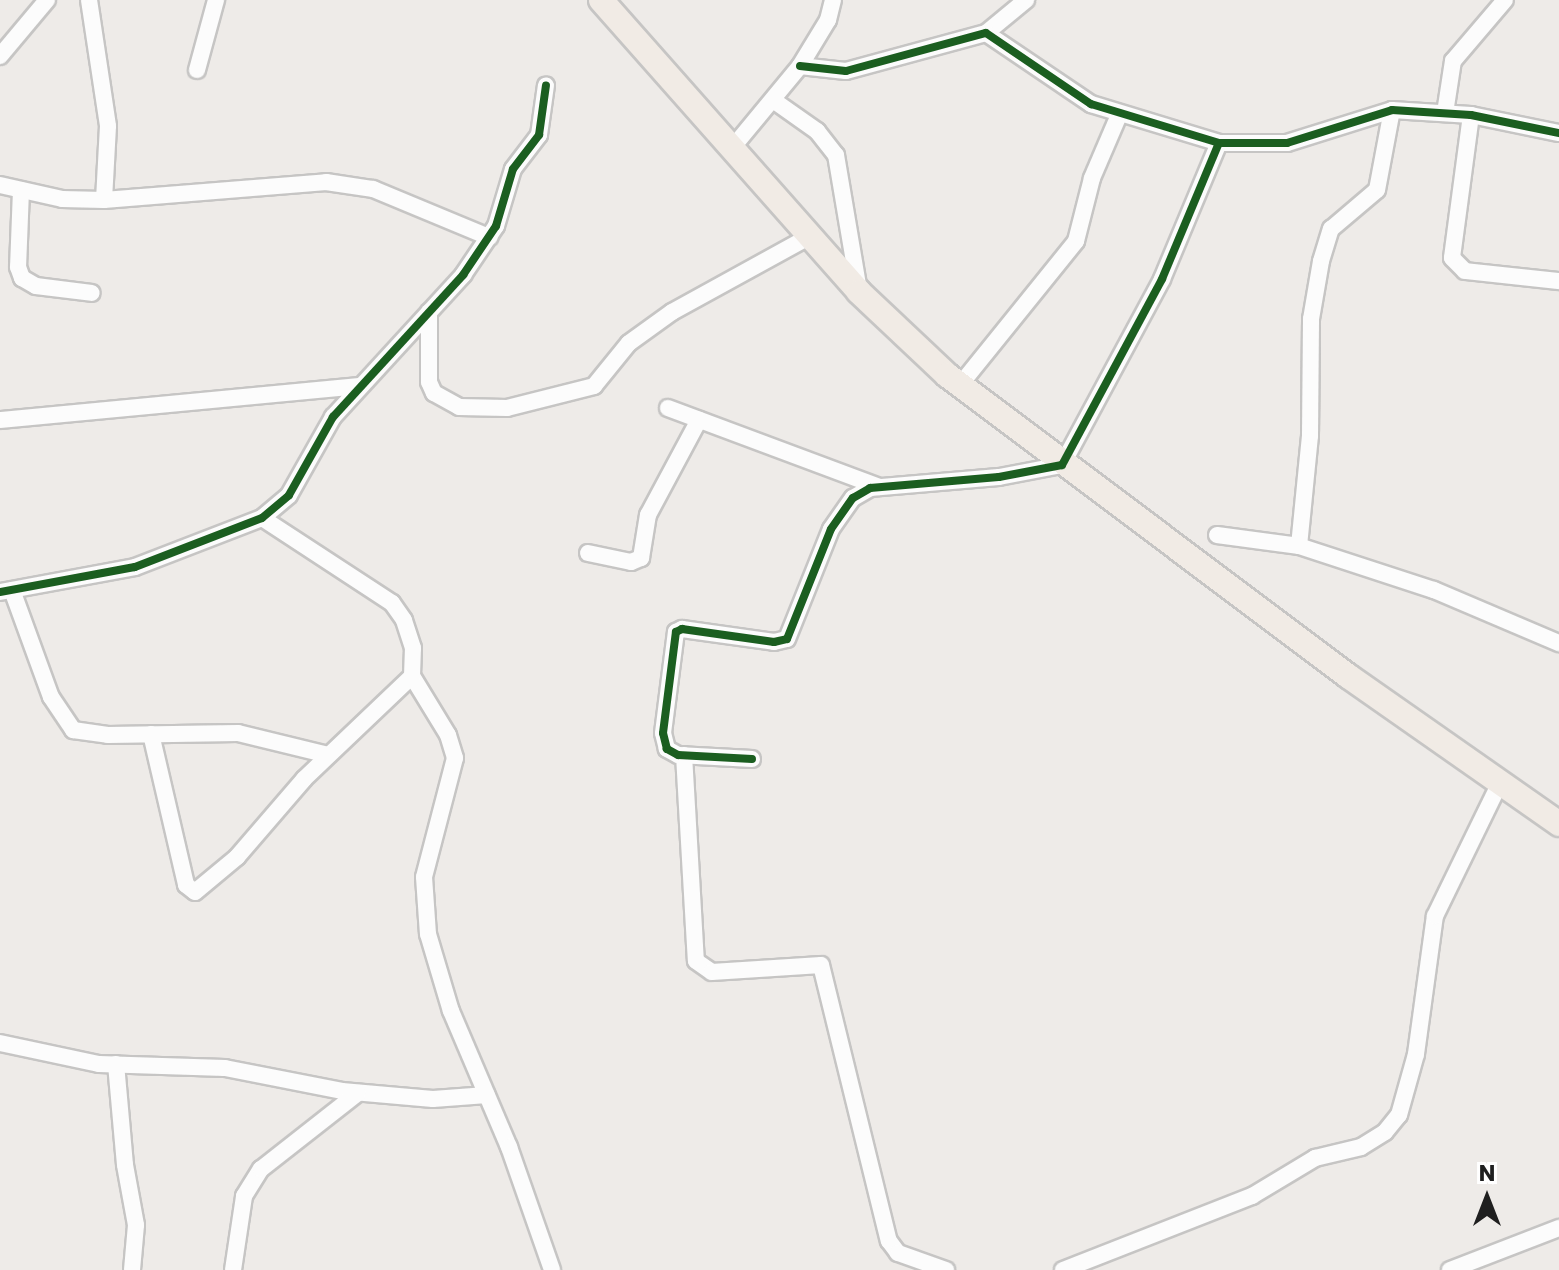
<!DOCTYPE html>
<style>
body{margin:0}
#map{position:relative;width:1559px;height:1270px;overflow:hidden;background:#eeebe8;font-family:Poppins,sans-serif}
div>[style]{position:absolute}
.roads{filter:drop-shadow(2px 0 #c6c5c4) drop-shadow(-2px 0 #c6c5c4) drop-shadow(0 2px #c6c5c4) drop-shadow(0 -2px #c6c5c4)}
.minor>*{height:16px;margin:-8px;padding:0 8px;transform-origin:8px;border-radius:8px;background:#fcfcfc}
.primary>*{height:24px;margin:-12px;padding:0 12px;transform-origin:12px;border-radius:12px;background:#f1ebe5}
.cycleway>*{height:8px;margin:-4px;padding:0 4px;transform-origin:4px;border-radius:4px;background:#1b5e20}
span{translate:-50% -50%;white-space:nowrap;text-align:center;line-height:1.15;-webkit-text-stroke:7px #fff;paint-order:stroke}
.north{position:absolute;left:1447px;top:1158px;width:80px;height:80px;-webkit-text-stroke:6px #fff;paint-order:stroke;rotate:0deg;font-size:22px;font-weight:700;line-height:32px;text-align:center;color:#1f1f1f}
.north::after{content:'';display:block;margin:auto;width:28px;height:36px;background:#1f1f1f;clip-path:polygon(50% 0,100% 100%,50% 72%,0 100%)}
</style>
<div id="map">
<div class="roads">
<div class="minor">
<i style="left:89px;top:0;width:127px;rotate:81.4deg"></i>
<i style="left:108px;top:126px;width:74px;rotate:93.1deg"></i>
<i style="left:986px;top:33px;width:52px;rotate:-39.5deg"></i>
<i style="left:0;top:56px;width:73px;rotate:-50deg"></i>
<i style="left:800px;top:66px;width:46px;rotate:6.2deg"></i>
<i style="left:846px;top:71px;width:145px;rotate:-15.2deg"></i>
<i style="left:986px;top:33px;width:127px;rotate:34.1deg"></i>
<i style="left:1091px;top:104px;width:134px;rotate:16.9deg"></i>
<i style="left:1219px;top:143px;width:68px"></i>
<i style="left:1287px;top:143px;width:110px;rotate:-17.4deg"></i>
<i style="left:1392px;top:110px;width:79px;rotate:3.6deg"></i>
<i style="left:1471px;top:115px;width:90px;rotate:11.6deg"></i>
<i style="left:197px;top:70px;width:73px;rotate:-74.8deg"></i>
<i style="left:773px;top:100px;width:54px;rotate:35.2deg"></i>
<i style="left:817px;top:131px;width:31px;rotate:52deg"></i>
<i style="left:836px;top:155px;width:138px;rotate:80.4deg"></i>
<i style="left:1445px;top:113px;width:53px;rotate:-81.3deg"></i>
<i style="left:1453px;top:61px;width:80px;rotate:-49.6deg"></i>
<i style="left:1471px;top:115px;width:144px;rotate:97.6deg"></i>
<i style="left:1452px;top:258px;width:18px;rotate:45deg"></i>
<i style="left:1465px;top:271px;width:95px;rotate:6.1deg"></i>
<i style="left:733px;top:147px;width:105px;rotate:-50.4deg"></i>
<i style="left:800px;top:66px;width:54px;rotate:-58.7deg"></i>
<i style="left:828px;top:20px;width:21px;rotate:-76deg"></i>
<i style="left:0;top:185px;width:64px;rotate:12.7deg"></i>
<i style="left:62px;top:199px;width:42px;rotate:1.4deg"></i>
<i style="left:104px;top:200px;width:223px;rotate:-4.6deg"></i>
<i style="left:326px;top:182px;width:48px;rotate:8.5deg"></i>
<i style="left:373px;top:189px;width:126px;rotate:22.5deg"></i>
<i style="left:21px;top:190px;width:77px;rotate:92.2deg"></i>
<i style="left:18px;top:267px;width:12px;rotate:70deg"></i>
<i style="left:22px;top:278px;width:16px;rotate:30deg"></i>
<i style="left:36px;top:286px;width:56px;rotate:7.1deg"></i>
<i style="left:429px;top:312px;width:70px;rotate:90deg"></i>
<i style="left:429px;top:382px;width:12px;rotate:66deg"></i>
<i style="left:434px;top:393px;width:29px;rotate:29deg"></i>
<i style="left:459px;top:407px;width:48px;rotate:1.2deg"></i>
<i style="left:507px;top:408px;width:90px;rotate:-14.2deg"></i>
<i style="left:594px;top:386px;width:55px;rotate:-50.9deg"></i>
<i style="left:629px;top:343px;width:53px;rotate:-35.8deg"></i>
<i style="left:672px;top:312px;width:158px;rotate:-28.8deg"></i>
<i style="left:960px;top:385px;width:185px;rotate:-51.1deg"></i>
<i style="left:1076px;top:241px;width:65px;rotate:-75.7deg"></i>
<i style="left:1092px;top:178px;width:69px;rotate:-66.8deg"></i>
<i style="left:668px;top:408px;width:225px;rotate:20.5deg"></i>
<i style="left:0;top:420px;width:361px;rotate:-5.4deg"></i>
<i style="left:1217px;top:535px;width:83px;rotate:7.6deg"></i>
<i style="left:1299px;top:546px;width:142px;rotate:18.1deg"></i>
<i style="left:1434px;top:590px;width:136px;rotate:23deg"></i>
<i style="left:1299px;top:546px;width:111px;rotate:-84.3deg"></i>
<i style="left:1310px;top:436px;width:117px;rotate:-89.5deg"></i>
<i style="left:1311px;top:319px;width:59px;rotate:-80.2deg"></i>
<i style="left:1321px;top:261px;width:34px;rotate:-73deg"></i>
<i style="left:1331px;top:229px;width:60px;rotate:-40.3deg"></i>
<i style="left:1377px;top:190px;width:81px;rotate:-79.4deg"></i>
<i style="left:588px;top:553px;width:44px;rotate:11.8deg"></i>
<i style="left:631px;top:562px;width:11px;rotate:-22deg"></i>
<i style="left:641px;top:558px;width:44px;rotate:-80.8deg"></i>
<i style="left:648px;top:515px;width:108px;rotate:-61.8deg"></i>
<i style="left:12px;top:590px;width:114px;rotate:70deg"></i>
<i style="left:51px;top:697px;width:40px;rotate:56deg"></i>
<i style="left:73px;top:730px;width:35px;rotate:8deg"></i>
<i style="left:108px;top:735px;width:130px;rotate:-0.9deg"></i>
<i style="left:238px;top:733px;width:93px;rotate:13.7deg"></i>
<i style="left:0;top:592px;width:137px;rotate:-10.5deg"></i>
<i style="left:135px;top:567px;width:136px;rotate:-21.1deg"></i>
<i style="left:262px;top:518px;width:35px;rotate:-40deg"></i>
<i style="left:289px;top:495px;width:90px;rotate:-60.6deg"></i>
<i style="left:333px;top:417px;width:193px;rotate:-47.5deg"></i>
<i style="left:463px;top:275px;width:59px;rotate:-56deg"></i>
<i style="left:496px;top:226px;width:59px;rotate:-73.4deg"></i>
<i style="left:513px;top:169px;width:43px;rotate:-52.6deg"></i>
<i style="left:539px;top:135px;width:50px;rotate:-82deg"></i>
<i style="left:412px;top:676px;width:69px;rotate:58.6deg"></i>
<i style="left:448px;top:735px;width:24px;rotate:73deg"></i>
<i style="left:455px;top:758px;width:123px;rotate:104.6deg"></i>
<i style="left:424px;top:877px;width:57px;rotate:86deg"></i>
<i style="left:428px;top:934px;width:80px;rotate:73.4deg"></i>
<i style="left:451px;top:1011px;width:148px;rotate:66.9deg"></i>
<i style="left:509px;top:1147px;width:130px;rotate:70.7deg"></i>
<i style="left:151px;top:734px;width:155px;rotate:76.9deg"></i>
<i style="left:186px;top:885px;width:11px;rotate:38deg"></i>
<i style="left:195px;top:892px;width:55px;rotate:-39.8deg"></i>
<i style="left:237px;top:857px;width:103px;rotate:-49.3deg"></i>
<i style="left:304px;top:779px;width:149px;rotate:-43.6deg"></i>
<i style="left:412px;top:676px;width:28px;rotate:-88deg"></i>
<i style="left:413px;top:648px;width:29px;rotate:-108deg"></i>
<i style="left:404px;top:620px;width:21px;rotate:-125deg"></i>
<i style="left:392px;top:603px;width:155px;rotate:-146.8deg"></i>
<i style="left:684px;top:755px;width:206px;rotate:86.7deg"></i>
<i style="left:696px;top:961px;width:19px;rotate:35deg"></i>
<i style="left:712px;top:972px;width:109px;rotate:-3.7deg"></i>
<i style="left:821px;top:965px;width:284px;rotate:76.2deg"></i>
<i style="left:889px;top:1241px;width:15px;rotate:53deg"></i>
<i style="left:898px;top:1253px;width:51px;rotate:19.5deg"></i>
<i style="left:752px;top:759px;width:74px;rotate:-176.9deg"></i>
<i style="left:678px;top:755px;width:13px;rotate:-151deg"></i>
<i style="left:667px;top:749px;width:16px;rotate:-104deg"></i>
<i style="left:663px;top:733px;width:102px;rotate:-82.7deg"></i>
<i style="left:676px;top:632px;width:7px;rotate:-27deg"></i>
<i style="left:682px;top:629px;width:93px;rotate:8deg"></i>
<i style="left:774px;top:642px;width:13px;rotate:-13deg"></i>
<i style="left:787px;top:639px;width:118px;rotate:-68.2deg"></i>
<i style="left:831px;top:529px;width:38px;rotate:-55deg"></i>
<i style="left:853px;top:498px;width:20px;rotate:-30deg"></i>
<i style="left:870px;top:488px;width:129px;rotate:-4.9deg"></i>
<i style="left:999px;top:477px;width:64px;rotate:-10.8deg"></i>
<i style="left:1062px;top:465px;width:211px;rotate:-61.7deg"></i>
<i style="left:1162px;top:279px;width:147px;rotate:-67.3deg"></i>
<i style="left:0;top:1043px;width:101px;rotate:12deg"></i>
<i style="left:99px;top:1064px;width:126px;rotate:1.8deg"></i>
<i style="left:225px;top:1068px;width:119px;rotate:11.1deg"></i>
<i style="left:342px;top:1091px;width:91px;rotate:5deg"></i>
<i style="left:433px;top:1099px;width:54px;rotate:-4.2deg"></i>
<i style="left:116px;top:1064px;width:101px;rotate:84.9deg"></i>
<i style="left:125px;top:1165px;width:61px;rotate:79.6deg"></i>
<i style="left:136px;top:1225px;width:45px;rotate:95.1deg"></i>
<i style="left:233px;top:1270px;width:75px;rotate:-81.5deg"></i>
<i style="left:244px;top:1196px;width:32px;rotate:-58deg"></i>
<i style="left:261px;top:1169px;width:123px;rotate:-38.1deg"></i>
<i style="left:1063px;top:1270px;width:203px;rotate:-21.4deg"></i>
<i style="left:1252px;top:1196px;width:74px;rotate:-31.1deg"></i>
<i style="left:1315px;top:1158px;width:47px;rotate:-13.4deg"></i>
<i style="left:1361px;top:1147px;width:28px;rotate:-32deg"></i>
<i style="left:1385px;top:1132px;width:22px;rotate:-51deg"></i>
<i style="left:1399px;top:1115px;width:63px;rotate:-74.4deg"></i>
<i style="left:1416px;top:1054px;width:139px;rotate:-82.2deg"></i>
<i style="left:1435px;top:916px;width:148px;rotate:-64deg"></i>
<i style="left:1450px;top:1270px;width:117px;rotate:-21.1deg"></i>
</div>
<div class="primary">
<i style="left:601px;top:0;width:390px;rotate:48.5deg"></i>
<i style="left:859px;top:292px;width:121px;rotate:43.3deg"></i>
<i style="left:947px;top:375px;width:501px;rotate:36.89deg"></i>
<i style="left:1348px;top:676px;width:258px;rotate:35deg"></i>
</div>
</div>
<div class="cycleway">
<i style="left:800px;top:66px;width:46px;rotate:6.2deg"></i>
<i style="left:846px;top:71px;width:145px;rotate:-15.2deg"></i>
<i style="left:986px;top:33px;width:127px;rotate:34.1deg"></i>
<i style="left:1091px;top:104px;width:134px;rotate:16.9deg"></i>
<i style="left:1219px;top:143px;width:68px"></i>
<i style="left:1287px;top:143px;width:110px;rotate:-17.4deg"></i>
<i style="left:1392px;top:110px;width:79px;rotate:3.6deg"></i>
<i style="left:1471px;top:115px;width:90px;rotate:11.6deg"></i>
<i style="left:0;top:592px;width:137px;rotate:-10.5deg"></i>
<i style="left:135px;top:567px;width:136px;rotate:-21.1deg"></i>
<i style="left:262px;top:518px;width:35px;rotate:-40deg"></i>
<i style="left:289px;top:495px;width:90px;rotate:-60.6deg"></i>
<i style="left:333px;top:417px;width:193px;rotate:-47.5deg"></i>
<i style="left:463px;top:275px;width:59px;rotate:-56deg"></i>
<i style="left:496px;top:226px;width:59px;rotate:-73.4deg"></i>
<i style="left:513px;top:169px;width:43px;rotate:-52.6deg"></i>
<i style="left:539px;top:135px;width:50px;rotate:-82deg"></i>
<i style="left:752px;top:759px;width:74px;rotate:-176.9deg"></i>
<i style="left:678px;top:755px;width:13px;rotate:-151deg"></i>
<i style="left:667px;top:749px;width:16px;rotate:-104deg"></i>
<i style="left:663px;top:733px;width:102px;rotate:-82.7deg"></i>
<i style="left:676px;top:632px;width:7px;rotate:-27deg"></i>
<i style="left:682px;top:629px;width:93px;rotate:8deg"></i>
<i style="left:774px;top:642px;width:13px;rotate:-13deg"></i>
<i style="left:787px;top:639px;width:118px;rotate:-68.2deg"></i>
<i style="left:831px;top:529px;width:38px;rotate:-55deg"></i>
<i style="left:853px;top:498px;width:20px;rotate:-30deg"></i>
<i style="left:870px;top:488px;width:129px;rotate:-4.9deg"></i>
<i style="left:999px;top:477px;width:64px;rotate:-10.8deg"></i>
<i style="left:1062px;top:465px;width:211px;rotate:-61.7deg"></i>
<i style="left:1162px;top:279px;width:147px;rotate:-67.3deg"></i>
</div>
<div class="north">N</div>
</div>
